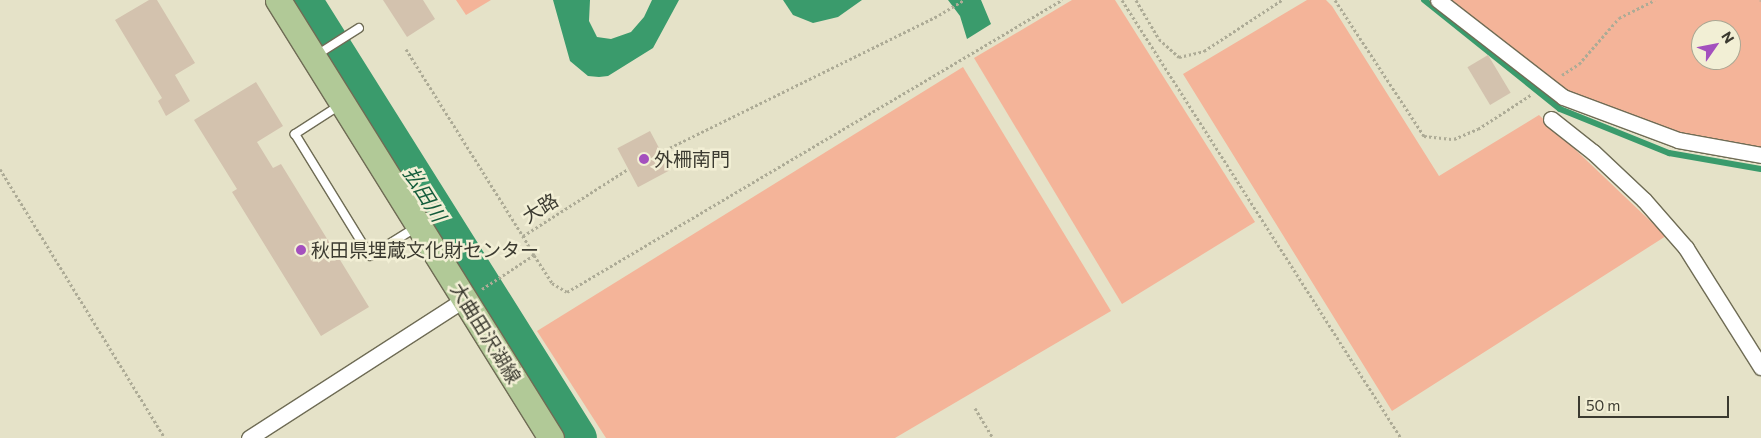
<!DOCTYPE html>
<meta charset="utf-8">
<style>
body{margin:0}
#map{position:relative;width:1761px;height:438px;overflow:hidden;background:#e5e2c8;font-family:Commissioner,"Noto Sans JP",sans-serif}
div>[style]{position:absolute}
.green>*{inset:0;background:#f4b499}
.water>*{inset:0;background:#3a9b6c}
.stream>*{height:6px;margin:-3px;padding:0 3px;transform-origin:3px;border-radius:3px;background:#3a9b6c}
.river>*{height:36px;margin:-18px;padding:0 18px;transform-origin:18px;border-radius:18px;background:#3a9b6c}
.building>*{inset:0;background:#d3c2ae;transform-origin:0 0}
.path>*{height:3px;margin-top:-1.5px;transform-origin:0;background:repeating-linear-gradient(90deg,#adab96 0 2.5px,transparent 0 5px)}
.roads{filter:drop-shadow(1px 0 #6f6c55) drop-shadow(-1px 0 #6f6c55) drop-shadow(0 1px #6f6c55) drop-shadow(0 -1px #6f6c55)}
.service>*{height:8px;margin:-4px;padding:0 4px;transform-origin:4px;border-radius:4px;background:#fff}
.minor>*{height:15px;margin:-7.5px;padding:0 7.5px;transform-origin:7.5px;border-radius:7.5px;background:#fff}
.primary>*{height:25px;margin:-12.5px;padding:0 12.5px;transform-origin:12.5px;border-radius:12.5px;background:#b1c997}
.dots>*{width:14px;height:14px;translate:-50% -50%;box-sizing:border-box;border:2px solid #f2efd5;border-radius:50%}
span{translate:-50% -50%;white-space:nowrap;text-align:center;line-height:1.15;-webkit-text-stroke:5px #f2efd5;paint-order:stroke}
.poi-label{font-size:19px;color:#3b3a30}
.left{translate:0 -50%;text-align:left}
.street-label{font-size:19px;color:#3b3a30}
.water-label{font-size:20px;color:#145c3b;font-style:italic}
.north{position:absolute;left:1691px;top:20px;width:50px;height:50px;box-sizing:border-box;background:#f2efd5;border:1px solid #a9a793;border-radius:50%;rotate:57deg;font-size:14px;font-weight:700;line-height:20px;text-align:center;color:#3b3a30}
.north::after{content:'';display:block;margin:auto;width:18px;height:22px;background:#a450be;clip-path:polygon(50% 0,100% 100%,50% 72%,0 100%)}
.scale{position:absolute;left:1578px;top:396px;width:151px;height:22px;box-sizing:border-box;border:2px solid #3b3a30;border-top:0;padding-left:6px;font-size:15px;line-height:18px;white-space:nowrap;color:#3b3a30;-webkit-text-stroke:4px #f2efd5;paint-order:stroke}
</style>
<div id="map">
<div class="green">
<i style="clip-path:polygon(456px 0,491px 0,466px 15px)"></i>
<i style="clip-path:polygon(1072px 0,1115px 0,1255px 222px,1122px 304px,974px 58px)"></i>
<i style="clip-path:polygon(1307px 0,1326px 0,1332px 6px,1439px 176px,1539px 115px,1666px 236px,1392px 411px,1183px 74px)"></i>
<i style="clip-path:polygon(evenodd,1438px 0,1761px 0,1761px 155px,1678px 140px,1563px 97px,1438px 0,1701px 30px,1731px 30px,1731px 60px,1701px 60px,1701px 30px)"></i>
<i style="clip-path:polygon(963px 67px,1111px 311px,895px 438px,606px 438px,537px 331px)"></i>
</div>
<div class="water">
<i style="clip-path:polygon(553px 0,590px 0,589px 21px,597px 37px,611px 39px,631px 32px,644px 17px,652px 0,679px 0,653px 48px,608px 76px,599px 77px,588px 76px,570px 61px)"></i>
<i style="clip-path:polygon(783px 0,862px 0,838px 17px,813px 23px,793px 15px)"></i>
<i style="clip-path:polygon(948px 0,981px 0,991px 24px,967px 39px,960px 16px)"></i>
</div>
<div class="stream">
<i style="left:1424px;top:0;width:174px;rotate:38.7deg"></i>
<i style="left:1560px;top:109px;width:118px;rotate:22deg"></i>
<i style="left:1669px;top:153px;width:93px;rotate:9.9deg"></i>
</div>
<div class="river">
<i style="left:304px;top:0;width:517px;rotate:57.88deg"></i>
</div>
<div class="building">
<i style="clip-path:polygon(149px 0,157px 0,195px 63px,175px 75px,190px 101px,166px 116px,158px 101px,162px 98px,115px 20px)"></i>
<i style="clip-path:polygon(383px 0,423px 0,435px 19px,407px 37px)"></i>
<i style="left:1488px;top:55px;width:44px;height:24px;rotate:59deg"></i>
<i style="clip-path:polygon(256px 82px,283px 126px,257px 142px,273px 168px,281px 164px,369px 307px,321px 336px,232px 192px,237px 189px,194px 120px)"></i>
<i style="left:650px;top:131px;width:44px;height:37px;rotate:62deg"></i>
</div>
<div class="path">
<i style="left:1122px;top:0;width:519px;rotate:57.5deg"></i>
<i style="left:1136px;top:0;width:45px;rotate:59.5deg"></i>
<i style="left:1159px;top:39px;width:27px;rotate:42deg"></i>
<i style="left:1179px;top:57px;width:26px;rotate:-13deg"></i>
<i style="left:1204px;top:51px;width:93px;rotate:-33.2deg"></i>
<i style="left:1335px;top:0;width:163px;rotate:56.8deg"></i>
<i style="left:1424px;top:136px;width:30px;rotate:6deg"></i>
<i style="left:1454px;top:139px;width:26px;rotate:-23deg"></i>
<i style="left:1478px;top:129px;width:64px;rotate:-32.9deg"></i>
<i style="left:1761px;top:0;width:1px;rotate:90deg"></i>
<i style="left:406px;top:49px;width:221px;rotate:58deg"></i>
<i style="left:1562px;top:75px;width:20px;rotate:-33deg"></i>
<i style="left:1579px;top:64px;width:61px;rotate:-49deg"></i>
<i style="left:1619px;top:18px;width:40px;rotate:-26.6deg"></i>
<i style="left:661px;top:152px;width:310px;rotate:-26.2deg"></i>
<i style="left:939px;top:15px;width:29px;rotate:-31deg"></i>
<i style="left:0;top:169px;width:316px;rotate:58.5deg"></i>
<i style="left:534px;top:255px;width:33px;rotate:57deg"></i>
<i style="left:552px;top:283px;width:17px;rotate:31deg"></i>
<i style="left:567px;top:292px;width:575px;rotate:-30.54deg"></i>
<i style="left:482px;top:289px;width:62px;rotate:-33.2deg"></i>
<i style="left:534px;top:255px;width:22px;rotate:-120deg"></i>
<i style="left:523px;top:236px;width:125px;rotate:-32.5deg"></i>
<i style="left:975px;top:408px;width:35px;rotate:59deg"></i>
</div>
<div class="roads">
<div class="service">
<i style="left:315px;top:56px;width:52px;rotate:-32.5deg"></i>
<i style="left:340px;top:105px;width:54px;rotate:147.2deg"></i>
<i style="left:295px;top:134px;width:143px;rotate:58.4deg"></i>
<i style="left:370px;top:256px;width:53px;rotate:-31.9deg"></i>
</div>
<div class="minor">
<i style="left:1438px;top:0;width:158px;rotate:37.8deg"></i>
<i style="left:1563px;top:97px;width:123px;rotate:20.5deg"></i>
<i style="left:1678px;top:140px;width:84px;rotate:10.2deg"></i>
<i style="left:1551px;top:119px;width:53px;rotate:38.2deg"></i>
<i style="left:1593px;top:152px;width:70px;rotate:43.3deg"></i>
<i style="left:1644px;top:200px;width:64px;rotate:48.8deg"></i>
<i style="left:1686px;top:248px;width:141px;rotate:57.8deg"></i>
<i style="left:249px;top:438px;width:257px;rotate:-32.8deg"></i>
</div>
<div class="primary">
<i style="left:278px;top:0;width:516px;rotate:58.07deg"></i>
</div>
</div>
<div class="dots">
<i style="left:644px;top:159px;background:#a450be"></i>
<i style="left:301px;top:250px;background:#a450be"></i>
</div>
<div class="poi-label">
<span class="left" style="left:654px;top:159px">外柵南門</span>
<span class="left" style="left:311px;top:250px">秋田県埋蔵文化財センター</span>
</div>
<div class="street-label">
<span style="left:540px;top:208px;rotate:-32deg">大路</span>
<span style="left:486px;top:333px;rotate:58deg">大曲田沢湖線</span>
</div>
<div class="water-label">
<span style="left:425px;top:194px;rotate:58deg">払田川</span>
</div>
<div class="north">N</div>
<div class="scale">50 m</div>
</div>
